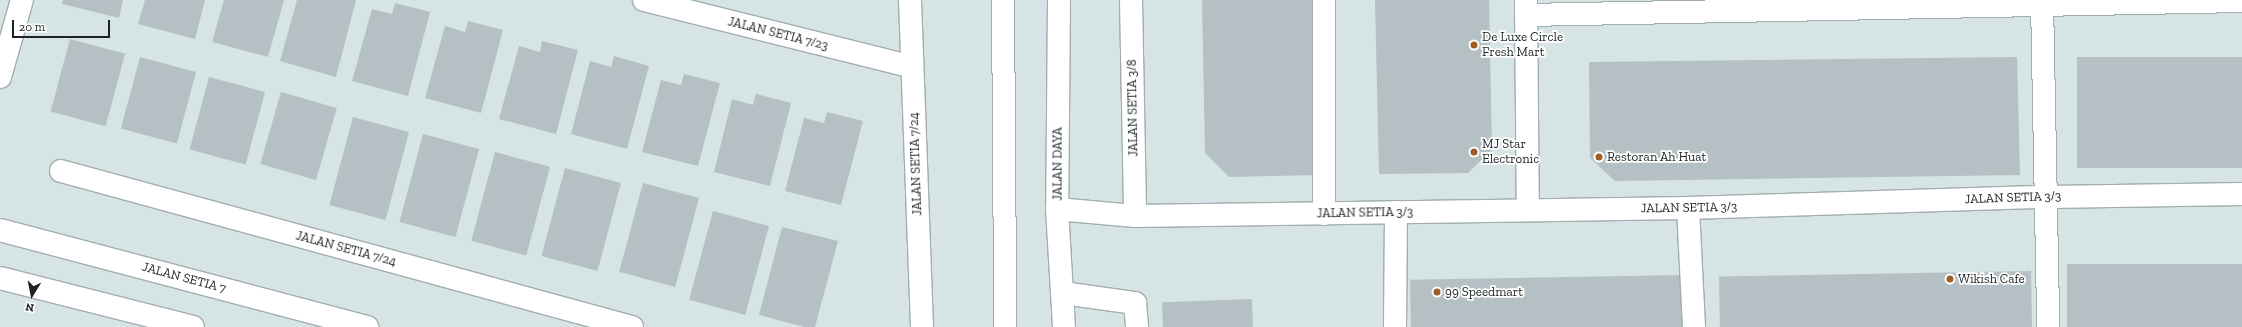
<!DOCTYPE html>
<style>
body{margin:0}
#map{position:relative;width:2242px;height:327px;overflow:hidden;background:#d7e4e6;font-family:"Zilla Slab",serif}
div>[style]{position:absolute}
.building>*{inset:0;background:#b4c0c3;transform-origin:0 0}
.roads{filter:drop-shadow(1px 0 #a1adaf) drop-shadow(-1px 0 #a1adaf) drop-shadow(0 1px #a1adaf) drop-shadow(0 -1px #a1adaf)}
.minor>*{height:22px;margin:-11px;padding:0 11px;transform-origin:11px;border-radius:11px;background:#fff}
.major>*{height:22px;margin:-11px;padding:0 11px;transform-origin:11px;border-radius:11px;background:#fff}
.dots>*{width:11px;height:11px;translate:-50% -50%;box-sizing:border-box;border:2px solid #fff;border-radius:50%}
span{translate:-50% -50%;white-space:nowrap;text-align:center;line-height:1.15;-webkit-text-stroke:3.5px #fff;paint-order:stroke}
.street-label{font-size:13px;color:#1d2222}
.poi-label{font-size:13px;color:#1d2222}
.left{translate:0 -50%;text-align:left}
.north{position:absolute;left:12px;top:275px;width:40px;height:40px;-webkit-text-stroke:3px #fff;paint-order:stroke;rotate:190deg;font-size:11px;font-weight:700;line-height:16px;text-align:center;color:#1d2222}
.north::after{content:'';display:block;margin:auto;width:14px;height:18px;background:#1d2222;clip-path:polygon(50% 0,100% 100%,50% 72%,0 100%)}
.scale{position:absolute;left:12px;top:20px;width:98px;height:18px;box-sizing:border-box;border:2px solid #1d2222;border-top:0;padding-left:5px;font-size:12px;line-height:14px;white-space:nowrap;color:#1d2222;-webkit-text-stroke:3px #fff;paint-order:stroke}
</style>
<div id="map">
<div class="building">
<i style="clip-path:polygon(63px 0,123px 0,119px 18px,62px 4px)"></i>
<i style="clip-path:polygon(145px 0,205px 0,195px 39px,138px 24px)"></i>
<i style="clip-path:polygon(224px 0,284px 0,268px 57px,212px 42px)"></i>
<i style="clip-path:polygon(297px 0,356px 0,336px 77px,280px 61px)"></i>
<i style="clip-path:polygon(1202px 0,1315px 0,1320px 175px,1229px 177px,1205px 153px)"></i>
<i style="clip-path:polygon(1375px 0,1489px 0,1492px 150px,1468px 173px,1379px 174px)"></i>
<i style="clip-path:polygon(395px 3px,430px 12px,408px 96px,352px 81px,372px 9px,392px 14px)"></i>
<i style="clip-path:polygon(468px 21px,503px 30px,481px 113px,425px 98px,445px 26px,465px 32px)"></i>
<i style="left:70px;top:39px;width:57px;height:75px;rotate:15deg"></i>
<i style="clip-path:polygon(542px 41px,578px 50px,556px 134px,499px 119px,519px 46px,540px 52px)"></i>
<i style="clip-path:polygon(614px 56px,649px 66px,627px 149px,571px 134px,590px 61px,611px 67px)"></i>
<i style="left:140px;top:57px;width:58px;height:74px;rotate:15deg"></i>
<i style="clip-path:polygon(2017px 57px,2020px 175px,1615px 181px,1590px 158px,1589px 62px)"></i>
<i style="left:2242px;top:57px;width:111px;height:165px;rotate:90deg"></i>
<i style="clip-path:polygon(684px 74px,720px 83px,698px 166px,642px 152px,661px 80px,681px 85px)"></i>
<i style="left:209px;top:77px;width:58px;height:75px;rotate:15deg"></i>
<i style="left:281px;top:92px;width:58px;height:75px;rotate:16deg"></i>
<i style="clip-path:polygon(756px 94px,791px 103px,770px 186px,714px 172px,732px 99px,753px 105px)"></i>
<i style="clip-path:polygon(827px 112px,863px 121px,841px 205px,785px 191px,804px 118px,824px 123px)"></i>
<i style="left:353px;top:117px;width:58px;height:91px;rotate:15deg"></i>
<i style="left:423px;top:134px;width:58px;height:91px;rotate:15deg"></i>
<i style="left:495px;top:152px;width:57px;height:92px;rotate:15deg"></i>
<i style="left:565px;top:168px;width:58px;height:91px;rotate:15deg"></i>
<i style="left:643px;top:183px;width:58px;height:92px;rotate:15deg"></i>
<i style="left:713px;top:211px;width:58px;height:92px;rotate:15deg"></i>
<i style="clip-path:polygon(782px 227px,838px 241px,815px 327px,804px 327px,759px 315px)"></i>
<i style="left:2242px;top:264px;width:63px;height:175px;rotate:90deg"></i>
<i style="left:2031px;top:271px;width:56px;height:312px;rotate:89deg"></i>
<i style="left:1684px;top:275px;width:52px;height:274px;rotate:89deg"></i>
<i style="left:1252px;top:299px;width:28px;height:90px;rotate:88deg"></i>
</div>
<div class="roads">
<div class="minor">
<i style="left:644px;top:0;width:276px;rotate:14deg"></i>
<i style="left:910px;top:0;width:327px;rotate:87.9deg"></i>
<i style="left:1131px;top:0;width:216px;rotate:88.9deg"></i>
<i style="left:2042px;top:0;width:327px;rotate:88.9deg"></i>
<i style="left:1526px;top:1px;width:209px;rotate:89.5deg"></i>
<i style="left:1526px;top:15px;width:716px;rotate:-1.12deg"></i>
<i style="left:0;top:77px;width:80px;rotate:-74.1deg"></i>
<i style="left:61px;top:171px;width:592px;rotate:15.28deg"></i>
<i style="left:1688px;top:208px;width:119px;rotate:87.1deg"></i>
<i style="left:1057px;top:209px;width:78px;rotate:5.1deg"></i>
<i style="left:1135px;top:216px;width:553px;rotate:-0.83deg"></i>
<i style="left:1688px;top:208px;width:357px;rotate:-1.8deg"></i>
<i style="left:2045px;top:197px;width:197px;rotate:-0.9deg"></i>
<i style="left:1324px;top:214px;width:214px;rotate:-90deg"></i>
<i style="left:0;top:230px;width:380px;rotate:14.8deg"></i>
<i style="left:0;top:278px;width:199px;rotate:14.2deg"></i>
<i style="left:1063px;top:293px;width:73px;rotate:7.9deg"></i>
<i style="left:1135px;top:303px;width:24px;rotate:85deg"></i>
<i style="left:1395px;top:327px;width:115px;rotate:-89.5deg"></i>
</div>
<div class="major">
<i style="left:1003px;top:0;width:327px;rotate:89.6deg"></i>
<i style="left:1059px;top:0;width:209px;rotate:90.5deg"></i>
<i style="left:1057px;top:209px;width:118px;rotate:86.6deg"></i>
</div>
</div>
<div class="dots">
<i style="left:1474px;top:45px;background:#9f5d2a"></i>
<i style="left:1474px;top:152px;background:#9f5d2a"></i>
<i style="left:1599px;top:157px;background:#9f5d2a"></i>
<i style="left:1950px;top:279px;background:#9f5d2a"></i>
<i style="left:1437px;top:292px;background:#9f5d2a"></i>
</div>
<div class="street-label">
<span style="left:778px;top:34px;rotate:14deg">JALAN SETIA 7/23</span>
<span style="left:1133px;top:108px;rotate:-91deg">JALAN SETIA 3/8</span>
<span style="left:916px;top:164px;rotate:-92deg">JALAN SETIA 7/24</span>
<span style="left:1058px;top:164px;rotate:-90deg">JALAN DAYA</span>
<span style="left:2013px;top:198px;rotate:-2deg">JALAN SETIA 3/3</span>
<span style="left:1689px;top:208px;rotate:-1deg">JALAN SETIA 3/3</span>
<span style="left:1365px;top:213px;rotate:-1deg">JALAN SETIA 3/3</span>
<span style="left:346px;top:249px;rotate:15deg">JALAN SETIA 7/24</span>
<span style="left:184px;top:278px;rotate:15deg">JALAN SETIA 7</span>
</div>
<div class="poi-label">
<span class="left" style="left:1482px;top:45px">De Luxe Circle<br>Fresh Mart</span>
<span class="left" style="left:1482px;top:152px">MJ Star<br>Electronic</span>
<span class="left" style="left:1607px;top:157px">Restoran Ah Huat</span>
<span class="left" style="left:1958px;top:279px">Wikish Cafe</span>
<span class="left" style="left:1445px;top:292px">99 Speedmart</span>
</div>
<div class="north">N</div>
<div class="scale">20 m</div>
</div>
